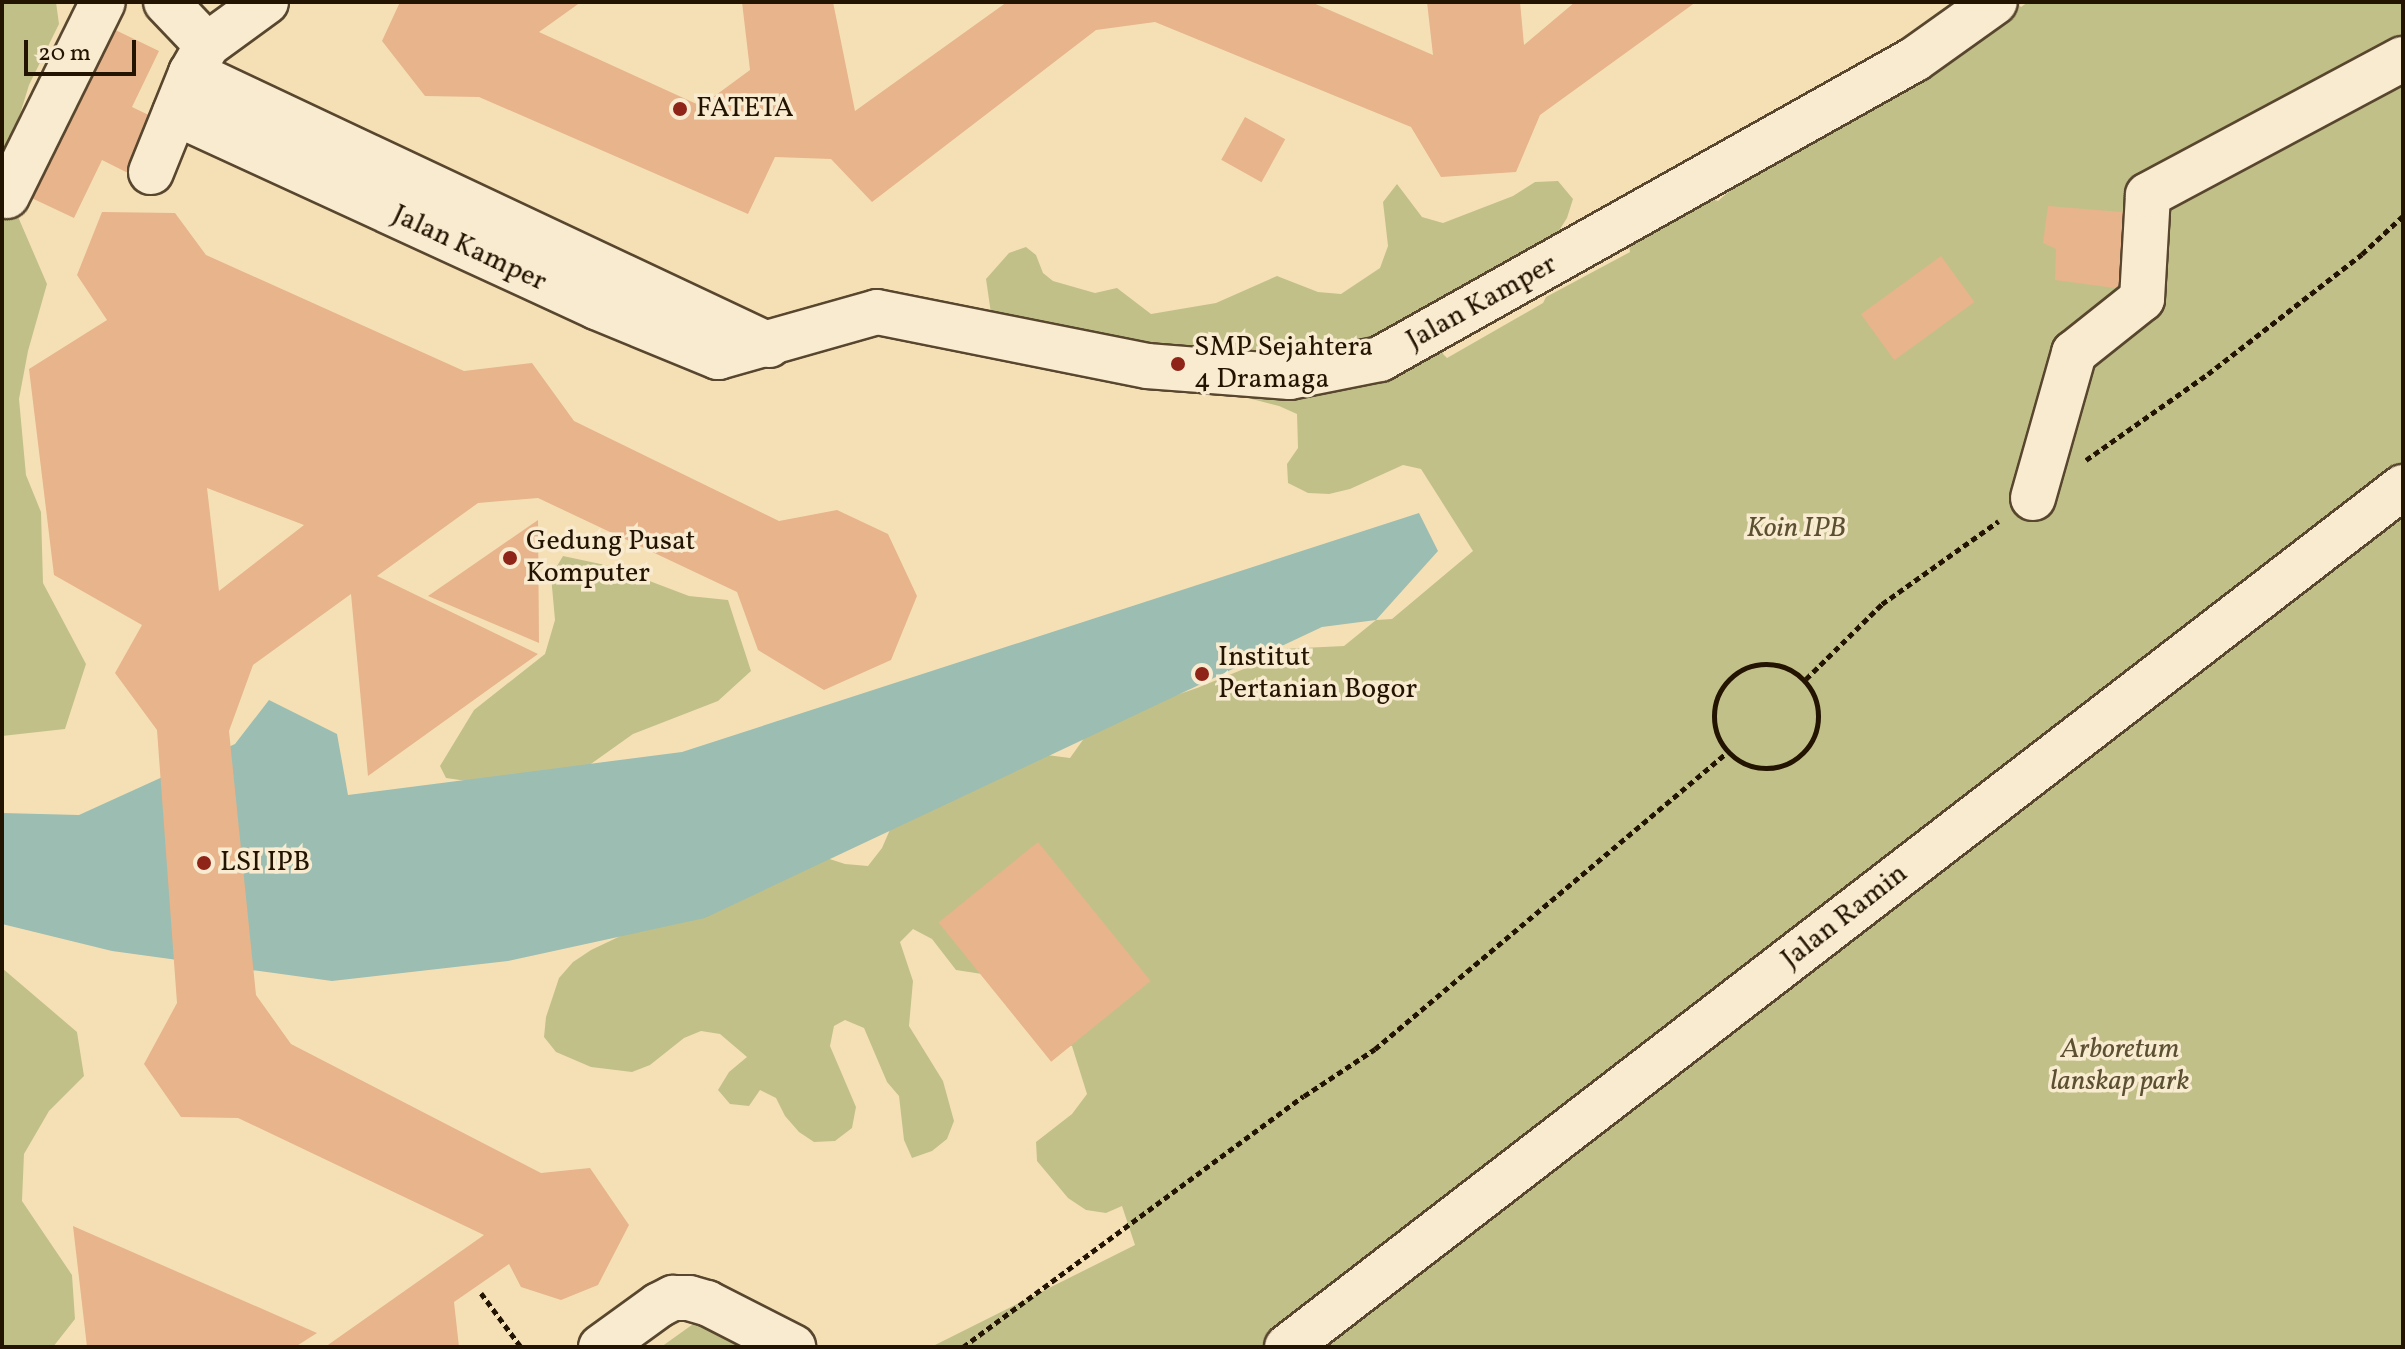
<!DOCTYPE html>
<style>
body{margin:0}
#map{position:relative;width:2405px;height:1349px;overflow:hidden;background:#f5e0b6;font-family:Vollkorn,serif}
div>[style]{position:absolute}
.green>*{inset:0;background:#c2c089}
.water>*{inset:0;background:#9cbdb1}
.building>*{inset:0;background:#e7b48b;transform-origin:0 0}
.path>*{height:5px;margin-top:-2.5px;transform-origin:0;background:repeating-linear-gradient(90deg,#231301 0 6px,transparent 0 10px)}
.path>.ring{margin:-2.5px;padding:0;box-sizing:content-box;background:none;border:5px solid #231301;border-radius:50%}
.roads{filter:drop-shadow(2px 0 #58462e) drop-shadow(-2px 0 #58462e) drop-shadow(0 2px #58462e) drop-shadow(0 -2px #58462e)}
.minor>*{height:44px;margin:-22px;padding:0 22px;transform-origin:22px;border-radius:22px;background:#f8ebd0}
.dots>*{width:22px;height:22px;translate:-50% -50%;box-sizing:border-box;border:4px solid #f8ebd0;border-radius:50%}
span{translate:-50% -50%;white-space:nowrap;text-align:center;line-height:1.15;-webkit-text-stroke:7px #f8ebd0;paint-order:stroke}
.poi-label{font-size:28px;color:#231301}
.left{translate:0 -50%;text-align:left}
.street-label{font-size:28px;color:#231301}
.park-label{font-size:28px;color:#5b5031;font-style:italic}
.frame{position:absolute;inset:0;border:4px solid #231301;pointer-events:none}
.scale{position:absolute;left:24px;top:40px;width:112px;height:36px;box-sizing:border-box;border:4px solid #231301;border-top:0;padding-left:10px;font-size:24px;line-height:28px;white-space:nowrap;color:#231301;-webkit-text-stroke:6px #f8ebd0;paint-order:stroke}
</style>
<div id="map">
<div class="green">
<i style="clip-path:polygon(2px 2px,56px 2px,59px 24px,29px 85px,9px 150px,19px 219px,47px 284px,28px 351px,19px 399px,26px 475px,41px 512px,43px 583px,86px 664px,65px 729px,2px 736px)"></i>
<i style="clip-path:polygon(2016px 2px,2021px 7px,2028px 2px,2403px 2px,2403px 1347px,931px 1347px,1135px 1245px,1122px 1206px,1106px 1213px,1086px 1210px,1068px 1198px,1037px 1161px,1036px 1142px,1072px 1114px,1087px 1094px,1072px 1046px,1060px 1045px,995px 976px,956px 970px,932px 939px,913px 929px,900px 942px,913px 981px,909px 1026px,943px 1081px,954px 1121px,947px 1139px,932px 1151px,912px 1158px,904px 1140px,899px 1096px,887px 1082px,864px 1028px,845px 1020px,834px 1026px,830px 1046px,856px 1107px,852px 1128px,835px 1141px,814px 1142px,799px 1132px,785px 1116px,776px 1098px,760px 1090px,749px 1106px,730px 1104px,718px 1090px,729px 1072px,747px 1057px,720px 1034px,701px 1031px,684px 1038px,650px 1065px,632px 1072px,591px 1067px,556px 1052px,544px 1037px,546px 1017px,559px 978px,573px 962px,591px 950px,802px 850px,845px 864px,868px 866px,882px 848px,892px 825px,1047px 755px,1070px 758px,1095px 723px,1197px 688px,1261px 662px,1281px 649px,1344px 646px,1376px 620px,1392px 619px,1473px 551px,1421px 469px,1403px 465px,1350px 489px,1329px 494px,1308px 493px,1288px 483px,1287px 464px,1298px 448px,1297px 414px,1279px 406px,1221px 391px,996px 348px,986px 279px,1009px 253px,1026px 247px,1036px 255px,1043px 273px,1053px 281px,1095px 293px,1117px 288px,1151px 314px,1216px 303px,1277px 276px,1318px 292px,1341px 294px,1380px 268px,1388px 246px,1383px 202px,1397px 184px,1422px 217px,1443px 223px,1513px 196px,1535px 182px,1558px 181px,1573px 199px,1567px 218px,1555px 237px,1445px 332px,1443px 354px,1447px 358px,1543px 303px,1546px 297px,1630px 252px,1626px 228px,1697px 194px,1718px 201px,1751px 172px,1774px 165px,2004px 18px)"></i>
<i style="clip-path:polygon(563px 556px,610px 566px,689px 596px,728px 600px,751px 671px,718px 701px,633px 734px,550px 793px,446px 778px,440px 766px,474px 710px,545px 654px,555px 620px,551px 576px)"></i>
<i style="clip-path:polygon(2px 968px,77px 1032px,84px 1076px,49px 1111px,24px 1154px,22px 1201px,72px 1275px,75px 1319px,53px 1347px,2px 1347px)"></i>
<i style="clip-path:polygon(696px 1322px,751px 1347px,661px 1347px)"></i>
</div>
<div class="water">
<i style="clip-path:polygon(1419px 513px,1438px 551px,1376px 620px,1322px 627px,705px 918px,508px 961px,332px 981px,112px 951px,2px 924px,2px 813px,79px 815px,235px 744px,269px 700px,337px 734px,348px 795px,682px 752px)"></i>
</div>
<div class="building">
<i style="clip-path:polygon(400px 2px,581px 2px,539px 32px,701px 106px,750px 70px,742px 2px,833px 2px,855px 111px,1007px 2px,1311px 2px,1433px 55px,1427px 2px,1520px 2px,1524px 45px,1575px 2px,1696px 2px,1540px 115px,1516px 172px,1441px 177px,1411px 127px,1155px 22px,1096px 30px,872px 202px,831px 159px,775px 157px,748px 214px,479px 97px,425px 96px,382px 41px)"></i>
<i style="clip-path:polygon(105px 25px,159px 51px,132px 107px,157px 119px,130px 174px,102px 160px,74px 218px,23px 194px)"></i>
<i style="left:1245px;top:117px;width:46px;height:49px;rotate:29deg"></i>
<i style="clip-path:polygon(2048px 206px,2134px 213px,2122px 289px,2055px 280px,2056px 249px,2043px 243px)"></i>
<i style="clip-path:polygon(evenodd,102px 212px,175px 213px,206px 255px,464px 371px,532px 363px,574px 421px,779px 521px,837px 510px,888px 534px,917px 596px,891px 660px,824px 690px,758px 650px,737px 592px,538px 498px,478px 503px,377px 576px,538px 654px,368px 776px,351px 594px,253px 665px,229px 731px,256px 995px,291px 1044px,541px 1173px,590px 1168px,629px 1225px,598px 1285px,561px 1300px,521px 1287px,509px 1264px,454px 1302px,459px 1347px,325px 1347px,484px 1235px,238px 1118px,181px 1117px,144px 1064px,177px 1003px,157px 730px,115px 673px,142px 625px,54px 575px,29px 369px,107px 320px,77px 275px,102px 212px,207px 488px,304px 525px,219px 591px,207px 488px)"></i>
<i style="left:1941px;top:256px;width:57px;height:99px;rotate:54deg"></i>
<i style="clip-path:polygon(538px 520px,539px 643px,428px 596px)"></i>
<i style="left:1038px;top:842px;width:179px;height:128px;rotate:51deg"></i>
<i style="clip-path:polygon(73px 1226px,317px 1333px,295px 1347px,87px 1347px)"></i>
</div>
<div class="path">
<i style="left:2086px;top:460px;width:149px;rotate:-35.2deg"></i>
<i style="left:2208px;top:374px;width:195px;rotate:-37.9deg"></i>
<i style="left:2362px;top:254px;width:56px;rotate:-42.8deg"></i>
<i class="ring" style="left:1714px;top:664px;width:99px;height:99px"></i>
<i style="left:1806px;top:679px;width:107px;rotate:-44.6deg"></i>
<i style="left:1882px;top:604px;width:143px;rotate:-35.4deg"></i>
<i style="left:481px;top:1293px;width:67px;rotate:53.5deg"></i>
<i style="left:963px;top:1347px;width:423px;rotate:-36.4deg"></i>
<i style="left:1304px;top:1096px;width:85px;rotate:-33.5deg"></i>
<i style="left:1375px;top:1049px;width:460px;rotate:-40.1deg"></i>
</div>
<div class="roads">
<div class="minor">
<i style="left:166px;top:2px;width:59px;rotate:46.4deg"></i>
<i style="left:191px;top:73px;width:639px;rotate:25.2deg"></i>
<i style="left:175px;top:113px;width:464px;rotate:24.7deg"></i>
<i style="left:596px;top:307px;width:132px;rotate:22.3deg"></i>
<i style="left:718px;top:357px;width:165px;rotate:-15.8deg"></i>
<i style="left:877px;top:312px;width:275px;rotate:11.3deg"></i>
<i style="left:1147px;top:366px;width:143px;rotate:4.4deg"></i>
<i style="left:1290px;top:377px;width:92px;rotate:-11.3deg"></i>
<i style="left:1380px;top:359px;width:613px;rotate:-29.28deg"></i>
<i style="left:1915px;top:59px;width:98px;rotate:-35.5deg"></i>
<i style="left:151px;top:172px;width:107px;rotate:-68deg"></i>
<i style="left:191px;top:73px;width:32px;rotate:-60deg"></i>
<i style="left:207px;top:45px;width:73px;rotate:-36.1deg"></i>
<i style="left:7px;top:196px;width:216px;rotate:-63.7deg"></i>
<i style="left:2033px;top:498px;width:151px;rotate:-74.2deg"></i>
<i style="left:2074px;top:353px;width:87px;rotate:-38.5deg"></i>
<i style="left:2142px;top:299px;width:104px;rotate:-86.7deg"></i>
<i style="left:2148px;top:195px;width:289px;rotate:-28.1deg"></i>
<i style="left:601px;top:1347px;width:72px;rotate:-35.9deg"></i>
<i style="left:659px;top:1305px;width:16px;rotate:-27deg"></i>
<i style="left:673px;top:1298px;width:16px"></i>
<i style="left:689px;top:1298px;width:19px;rotate:16deg"></i>
<i style="left:707px;top:1303px;width:97px;rotate:27.1deg"></i>
<i style="left:1287px;top:1347px;width:1409px;rotate:-37.62deg"></i>
</div>
</div>
<div class="dots">
<i style="left:680px;top:109px;background:#8f2418"></i>
<i style="left:1178px;top:364px;background:#8f2418"></i>
<i style="left:510px;top:558px;background:#8f2418"></i>
<i style="left:1202px;top:674px;background:#8f2418"></i>
<i style="left:204px;top:863px;background:#8f2418"></i>
</div>
<div class="poi-label">
<span class="left" style="left:696px;top:109px">FATETA</span>
<span class="left" style="left:1194px;top:364px">SMP Sejahtera<br>4 Dramaga</span>
<span class="left" style="left:526px;top:558px">Gedung Pusat<br>Komputer</span>
<span class="left" style="left:1218px;top:674px">Institut<br>Pertanian Bogor</span>
<span class="left" style="left:220px;top:863px">LSI IPB</span>
</div>
<div class="street-label">
<span style="left:469px;top:249px;rotate:25deg">Jalan Kamper</span>
<span style="left:1482px;top:303px;rotate:-29deg">Jalan Kamper</span>
<span style="left:1845px;top:917px;rotate:-38deg">Jalan Ramin</span>
</div>
<div class="park-label">
<span style="left:1796px;top:529px">Koin IPB</span>
<span style="left:2120px;top:1066px">Arboretum<br>lanskap park</span>
</div>
<div class="frame"></div>
<div class="scale">20 m</div>
</div>
